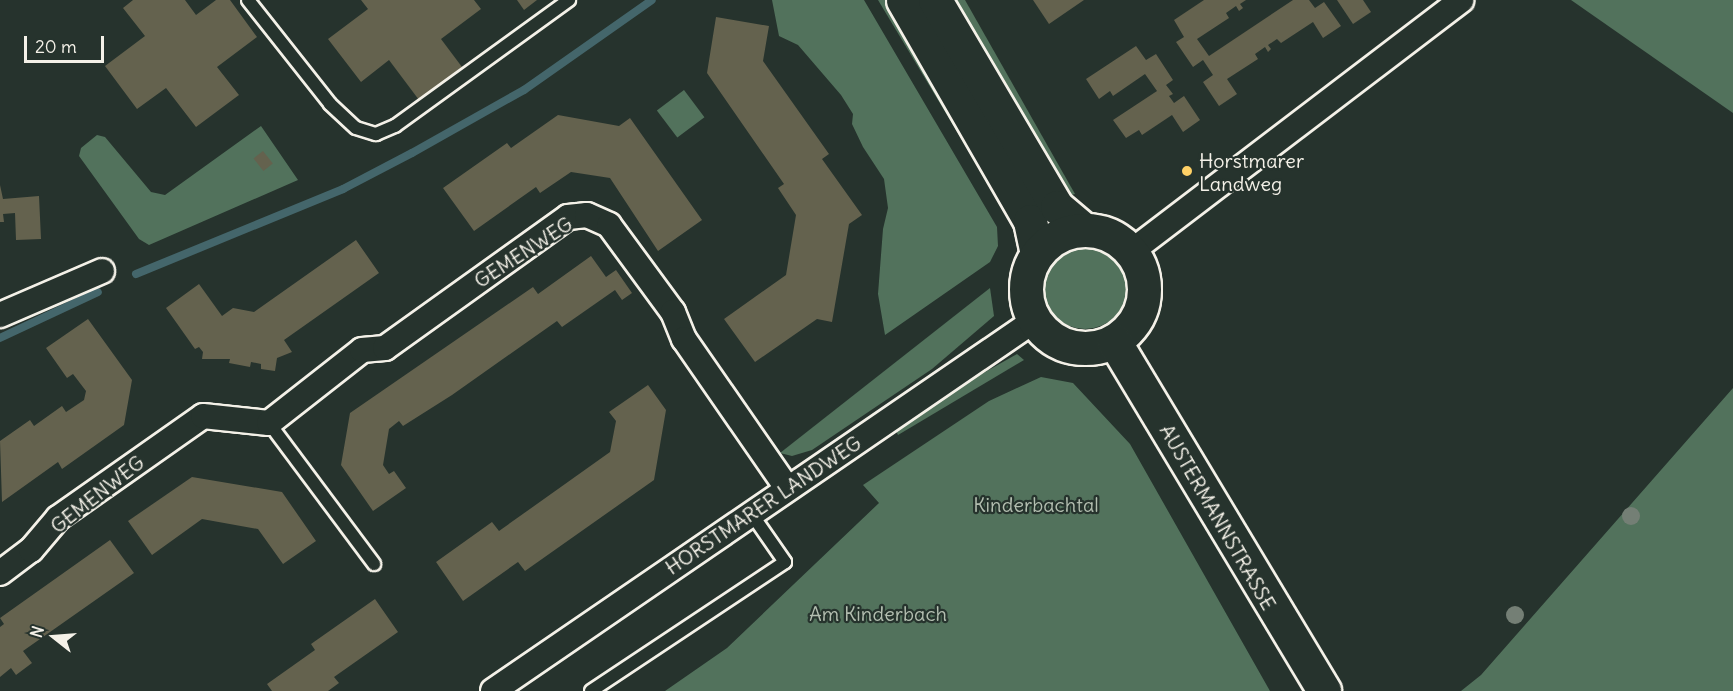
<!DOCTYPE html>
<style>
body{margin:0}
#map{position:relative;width:1733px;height:691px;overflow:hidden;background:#26332d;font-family:Delius,sans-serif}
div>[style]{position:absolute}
.green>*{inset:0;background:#52725c;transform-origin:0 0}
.round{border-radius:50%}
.stream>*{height:8px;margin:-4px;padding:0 4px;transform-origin:4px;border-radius:4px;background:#44666b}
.building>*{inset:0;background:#64624e;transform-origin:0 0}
.roads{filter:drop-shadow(2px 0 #f4f1e8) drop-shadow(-2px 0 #f4f1e8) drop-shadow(0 2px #f4f1e8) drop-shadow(0 -2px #f4f1e8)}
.service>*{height:12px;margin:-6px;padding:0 6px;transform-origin:6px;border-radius:6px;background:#26332d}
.minor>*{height:24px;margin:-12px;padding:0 12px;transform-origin:12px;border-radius:12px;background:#26332d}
.secondary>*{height:33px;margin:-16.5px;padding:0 16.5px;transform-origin:16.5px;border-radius:16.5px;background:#26332d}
.secondary>.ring{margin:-16.5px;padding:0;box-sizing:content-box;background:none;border:33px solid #26332d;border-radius:50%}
.trees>*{width:18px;height:18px;margin:-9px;border-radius:50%;background:#747f75}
.dots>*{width:16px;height:16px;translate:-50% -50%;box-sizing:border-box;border:3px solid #26332d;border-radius:50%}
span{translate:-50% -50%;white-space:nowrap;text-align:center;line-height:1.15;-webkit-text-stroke:4.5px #26332d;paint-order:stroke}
.poi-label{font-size:20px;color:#f4f1e8}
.left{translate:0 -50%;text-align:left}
.street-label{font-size:20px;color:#f4f1e8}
.park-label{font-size:20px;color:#b3beb0}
.north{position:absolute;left:24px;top:607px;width:60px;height:60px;-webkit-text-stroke:4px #26332d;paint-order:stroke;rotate:287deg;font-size:16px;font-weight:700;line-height:24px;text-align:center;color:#f4f1e8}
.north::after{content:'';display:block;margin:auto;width:21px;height:27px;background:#f4f1e8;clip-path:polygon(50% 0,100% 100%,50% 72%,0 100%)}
.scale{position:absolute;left:24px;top:36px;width:80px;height:27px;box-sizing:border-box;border:3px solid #f4f1e8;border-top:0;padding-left:8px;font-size:18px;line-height:21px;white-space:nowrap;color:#f4f1e8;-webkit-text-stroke:4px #26332d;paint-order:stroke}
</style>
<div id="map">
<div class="green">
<i style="clip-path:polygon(772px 0,864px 0,997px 227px,998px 246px,990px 262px,885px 335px,878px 294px,883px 229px,888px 208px,884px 179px,863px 147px,852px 124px,853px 114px,841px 95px,798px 45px,779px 36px)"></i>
<i style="clip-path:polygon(878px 0,896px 0,1021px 218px,1013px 225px)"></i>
<i style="clip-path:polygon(940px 0,965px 0,1075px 194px,1063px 197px)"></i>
<i style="clip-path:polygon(1571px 0,1733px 0,1733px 113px)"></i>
<i style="left:684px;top:90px;width:34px;height:34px;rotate:53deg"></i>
<i style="clip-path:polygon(261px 126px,298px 180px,149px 245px,139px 239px,79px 156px,81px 148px,97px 135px,105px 137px,151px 192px,165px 195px)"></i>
<i class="round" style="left:1043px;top:245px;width:84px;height:84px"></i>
<i style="clip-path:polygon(990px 288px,994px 316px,932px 369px,812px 450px,792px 456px,780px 453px)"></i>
<i style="clip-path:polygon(1017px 354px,1024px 360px,898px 435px,895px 429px,941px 397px)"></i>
<i style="clip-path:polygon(1041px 377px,1073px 383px,1130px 444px,1270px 691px,665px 691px,727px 648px,879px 503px,863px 485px,989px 401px)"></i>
<i style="clip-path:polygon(1733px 388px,1733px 691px,1461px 691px,1481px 675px)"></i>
</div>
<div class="stream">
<i style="left:136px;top:274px;width:224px;rotate:-22.3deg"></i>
<i style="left:343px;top:189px;width:78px;rotate:-27.6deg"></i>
<i style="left:412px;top:153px;width:129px;rotate:-29.4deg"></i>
<i style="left:524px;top:90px;width:156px;rotate:-35.1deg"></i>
<i style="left:0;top:338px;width:108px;rotate:-25.1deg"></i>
</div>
<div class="building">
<i style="clip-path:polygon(133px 0,185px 0,196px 15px,216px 0,230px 0,257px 37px,217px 67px,239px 95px,196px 127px,166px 88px,137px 109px,105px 66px,145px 36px,123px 8px)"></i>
<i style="clip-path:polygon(361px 0,474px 0,481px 9px,441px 39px,462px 67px,419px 100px,389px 60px,361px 82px,328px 39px,368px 9px)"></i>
<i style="clip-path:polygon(517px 0,537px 0,524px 10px)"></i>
<i style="clip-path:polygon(1033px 0,1084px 0,1049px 24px)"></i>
<i style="clip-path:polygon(1204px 0,1246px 0,1240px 4px,1243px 8px,1239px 11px,1236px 6px,1226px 13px,1229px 18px,1197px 39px,1209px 56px,1293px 0,1309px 0,1315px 8px,1324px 2px,1341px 26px,1323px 38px,1313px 22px,1281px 43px,1277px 39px,1268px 45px,1271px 49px,1268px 52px,1265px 47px,1255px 54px,1258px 59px,1227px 79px,1237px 94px,1219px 106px,1203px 82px,1213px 75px,1203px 60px,1193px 67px,1176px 42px,1184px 37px,1174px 20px)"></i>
<i style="clip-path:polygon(1337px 0,1363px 0,1371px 12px,1353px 24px)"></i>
<i style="clip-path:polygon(716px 17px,769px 26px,763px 61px,829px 154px,822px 159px,862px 215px,849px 224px,832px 322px,817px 319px,755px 362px,724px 319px,786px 275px,796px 215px,778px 188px,784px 184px,707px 73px)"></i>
<i style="clip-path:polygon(1136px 46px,1146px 60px,1156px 54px,1173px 80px,1166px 85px,1173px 94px,1169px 96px,1174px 103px,1184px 96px,1200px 120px,1183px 132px,1172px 115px,1142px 135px,1139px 130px,1126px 138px,1113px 120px,1157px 91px,1145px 74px,1113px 96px,1110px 91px,1099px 99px,1086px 79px)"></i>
<i style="clip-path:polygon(558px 115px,619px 126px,630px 118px,702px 220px,658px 251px,610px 178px,571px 172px,540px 193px,536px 187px,474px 231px,443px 188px,507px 143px,511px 148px)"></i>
<i style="left:263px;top:151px;width:16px;height:12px;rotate:52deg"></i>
<i style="clip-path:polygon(0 185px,3px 199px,39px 196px,41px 239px,16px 240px,15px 213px,3px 214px,4px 222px,0 222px)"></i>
<i style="clip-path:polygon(356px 240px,379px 273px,284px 340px,292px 352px,277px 358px,275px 371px,261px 369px,261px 364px,251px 362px,250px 367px,229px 363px,230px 359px,202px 359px,203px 352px,199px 347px,195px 349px,166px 308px,199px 284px,222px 316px,233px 308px,254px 312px)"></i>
<i style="clip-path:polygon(591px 256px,606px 277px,616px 270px,632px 293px,622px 300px,615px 290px,562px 327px,557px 321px,452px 395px,403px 426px,399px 421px,389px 429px,383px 465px,389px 474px,394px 471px,406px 488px,373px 511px,341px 465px,350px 413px,533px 287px,538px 294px)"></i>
<i style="clip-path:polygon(88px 319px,132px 380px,124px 425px,62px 469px,58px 462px,2px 502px,0 441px,30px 420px,34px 426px,62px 406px,66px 412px,84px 400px,86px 391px,73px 374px,67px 378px,46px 348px)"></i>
<i style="clip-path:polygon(648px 385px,666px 410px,654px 480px,525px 571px,518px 562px,463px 601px,436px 562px,492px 522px,499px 531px,610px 452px,616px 421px,609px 412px)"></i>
<i style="clip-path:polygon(192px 477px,282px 492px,316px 541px,283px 564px,258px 529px,202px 519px,152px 555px,128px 521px)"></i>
<i style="clip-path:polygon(110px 540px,134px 573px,23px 651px,32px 663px,16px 675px,11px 668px,0 677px,0 627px,4px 624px,0 618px)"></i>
<i style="clip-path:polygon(375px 599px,398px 632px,334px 677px,339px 683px,328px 691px,272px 691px,267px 684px,315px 650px,311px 644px)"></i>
</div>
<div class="roads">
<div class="service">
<i style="left:248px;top:0;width:132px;rotate:51.7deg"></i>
<i style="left:330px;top:104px;width:35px;rotate:43deg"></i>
<i style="left:356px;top:128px;width:21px;rotate:17deg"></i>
<i style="left:376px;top:134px;width:21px;rotate:-23deg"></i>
<i style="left:395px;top:126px;width:215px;rotate:-35.9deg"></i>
<i style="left:269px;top:423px;width:176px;rotate:53.3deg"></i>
<i style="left:591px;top:691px;width:233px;rotate:-33.6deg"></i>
<i style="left:785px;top:562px;width:60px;rotate:-124.8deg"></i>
</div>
<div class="minor">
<i style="left:1132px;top:251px;width:414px;rotate:-37.3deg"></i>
<i style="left:0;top:315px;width:111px;rotate:-23.3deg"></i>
<i style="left:0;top:573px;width:39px;rotate:-37deg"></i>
<i style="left:31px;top:550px;width:42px;rotate:-49.8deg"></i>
<i style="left:58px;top:518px;width:177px;rotate:-35.1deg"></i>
<i style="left:203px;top:416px;width:66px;rotate:6.1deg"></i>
<i style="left:269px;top:423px;width:118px;rotate:-38.1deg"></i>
<i style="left:362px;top:350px;width:23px;rotate:-5deg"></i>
<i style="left:385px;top:348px;width:225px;rotate:-35.6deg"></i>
<i style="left:568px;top:217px;width:19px;rotate:-6deg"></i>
<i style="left:587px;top:215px;width:24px;rotate:24deg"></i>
<i style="left:609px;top:225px;width:108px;rotate:53.7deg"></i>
<i style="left:673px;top:312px;width:29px;rotate:68deg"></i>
<i style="left:684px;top:339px;width:181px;rotate:55.3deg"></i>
<i style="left:493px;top:691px;width:657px;rotate:-34.39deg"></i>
</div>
<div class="secondary">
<i style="left:903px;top:0;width:255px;rotate:60.1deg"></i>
<i style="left:1030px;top:221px;width:34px;rotate:78deg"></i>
<i style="left:935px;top:0;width:240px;rotate:59.5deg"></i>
<i style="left:1057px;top:207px;width:34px;rotate:40deg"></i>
<i class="ring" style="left:1026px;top:230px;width:85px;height:85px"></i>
<i style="left:1114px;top:341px;width:408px;rotate:59deg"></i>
</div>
</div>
<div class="trees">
<i style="left:1631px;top:516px"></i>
<i style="left:1515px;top:615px"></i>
</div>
<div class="dots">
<i style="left:1187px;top:171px;background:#ffd166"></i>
</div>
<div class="poi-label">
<span class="left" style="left:1199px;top:172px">Horstmarer<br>Landweg</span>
</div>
<div class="street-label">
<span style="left:523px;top:252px;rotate:-33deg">GEMENWEG</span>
<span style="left:97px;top:494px;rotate:-38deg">GEMENWEG</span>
<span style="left:763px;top:505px;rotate:-34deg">HORSTMARER LANDWEG</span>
<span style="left:1218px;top:517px;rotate:60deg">AUSTERMANNSTRASSE</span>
</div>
<div class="park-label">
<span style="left:1036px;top:504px">Kinderbachtal</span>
<span style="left:878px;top:613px">Am Kinderbach</span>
</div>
<div class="north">N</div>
<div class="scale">20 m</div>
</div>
